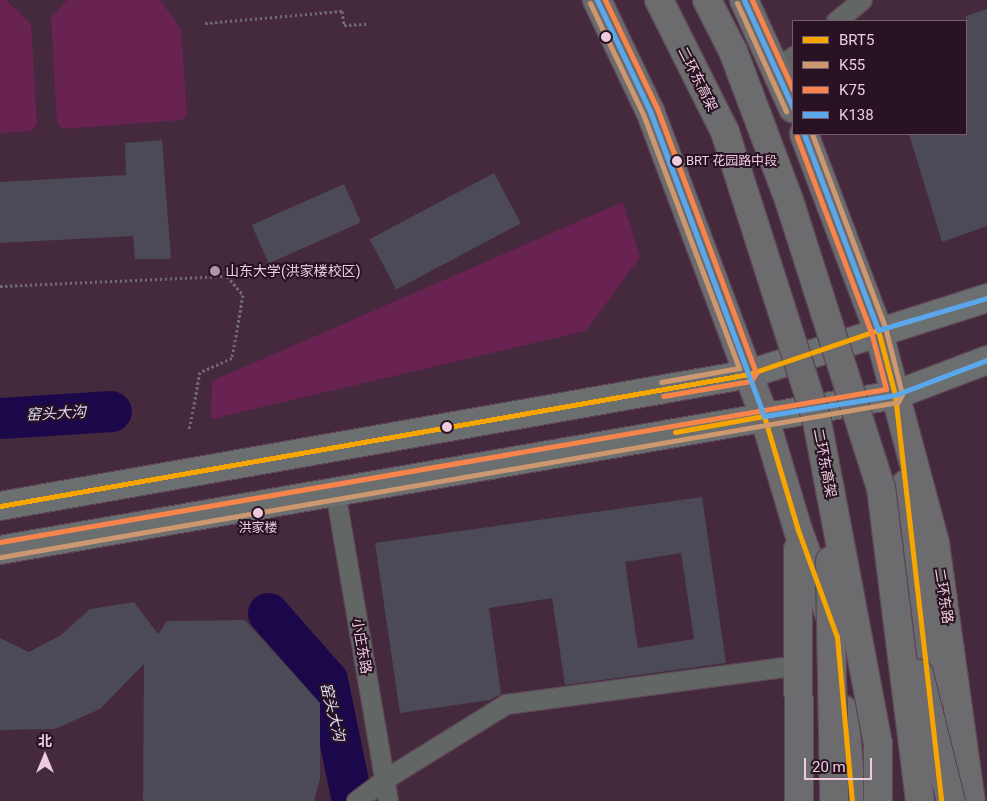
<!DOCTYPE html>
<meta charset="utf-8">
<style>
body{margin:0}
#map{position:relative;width:987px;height:801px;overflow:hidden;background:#45293c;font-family:Roboto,"Noto Sans SC",sans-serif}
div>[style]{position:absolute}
.green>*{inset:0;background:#682352}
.river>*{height:41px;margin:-20.5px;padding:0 20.5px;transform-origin:20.5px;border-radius:20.5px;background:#1b084b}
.building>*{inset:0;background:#4b4a56;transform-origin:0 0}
.path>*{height:3px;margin-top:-1.5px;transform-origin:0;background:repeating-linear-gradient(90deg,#706b6f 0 2.5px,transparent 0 5px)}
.roads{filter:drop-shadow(1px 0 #5d4655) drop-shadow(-1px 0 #5d4655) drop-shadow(0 1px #5d4655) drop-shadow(0 -1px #5d4655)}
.minor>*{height:19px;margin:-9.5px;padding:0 9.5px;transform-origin:9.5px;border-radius:9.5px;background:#626765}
.primary>*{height:28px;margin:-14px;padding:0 14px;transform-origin:14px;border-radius:14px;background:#6c6f6f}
.trunk>*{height:28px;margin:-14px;padding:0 14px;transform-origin:14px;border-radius:14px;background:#6c6c6e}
.bridges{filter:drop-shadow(1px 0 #5d4655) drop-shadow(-1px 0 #5d4655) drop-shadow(0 1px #5d4655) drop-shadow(0 -1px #5d4655)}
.trunk-bridge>*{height:28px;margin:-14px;padding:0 14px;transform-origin:14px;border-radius:14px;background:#6c6c6e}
.bus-1>*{height:5px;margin:-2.5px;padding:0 2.5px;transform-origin:2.5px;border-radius:2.5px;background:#f7a600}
.bus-2>*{height:5px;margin:-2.5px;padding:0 2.5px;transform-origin:2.5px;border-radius:2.5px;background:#cd976f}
.bus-3>*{height:5px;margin:-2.5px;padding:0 2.5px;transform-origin:2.5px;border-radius:2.5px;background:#f8844c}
.bus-4>*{height:5px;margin:-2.5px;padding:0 2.5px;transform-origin:2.5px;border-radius:2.5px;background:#5aa8eb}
.dots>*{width:14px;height:14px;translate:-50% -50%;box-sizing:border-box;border:2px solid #291221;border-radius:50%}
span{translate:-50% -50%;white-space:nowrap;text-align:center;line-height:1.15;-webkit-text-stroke:4px #291221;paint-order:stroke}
.bus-label{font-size:13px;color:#edcce0}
.left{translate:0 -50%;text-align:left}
.street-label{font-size:14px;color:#edcce0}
.poi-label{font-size:14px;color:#edcce0}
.water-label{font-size:15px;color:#dadcf6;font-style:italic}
.legend{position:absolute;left:792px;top:20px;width:175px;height:115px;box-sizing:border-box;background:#291221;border:1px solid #775c6d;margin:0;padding:6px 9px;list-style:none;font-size:15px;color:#edcce0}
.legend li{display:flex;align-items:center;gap:10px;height:25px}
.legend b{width:25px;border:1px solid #775c6d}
.north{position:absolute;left:20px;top:731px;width:50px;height:50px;-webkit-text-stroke:4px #291221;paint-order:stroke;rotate:0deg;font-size:14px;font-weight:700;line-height:20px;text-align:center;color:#edcce0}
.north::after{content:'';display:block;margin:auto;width:18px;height:22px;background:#edcce0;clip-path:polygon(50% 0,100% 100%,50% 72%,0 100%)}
.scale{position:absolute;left:804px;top:758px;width:68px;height:22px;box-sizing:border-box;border:2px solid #edcce0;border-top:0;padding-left:6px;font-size:15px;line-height:18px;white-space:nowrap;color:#edcce0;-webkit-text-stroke:4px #291221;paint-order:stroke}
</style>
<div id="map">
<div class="green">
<i style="clip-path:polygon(0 0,6px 0,31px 24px,37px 124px,32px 131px,0 133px)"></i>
<i style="clip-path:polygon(67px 0,160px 0,181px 29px,187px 115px,182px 120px,62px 129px,57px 122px,51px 18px)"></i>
<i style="clip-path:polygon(623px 202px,640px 257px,586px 331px,211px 419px,212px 381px)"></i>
</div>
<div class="river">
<i style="left:0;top:418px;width:111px;rotate:-3.6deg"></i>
<i style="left:268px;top:613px;width:89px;rotate:48.6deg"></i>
<i style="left:327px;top:680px;width:124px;rotate:78.3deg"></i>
</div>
<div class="building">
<i style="clip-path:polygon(987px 9px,987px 226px,942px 242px,909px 134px,966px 134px,966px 16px)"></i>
<i style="clip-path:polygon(162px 140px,171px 259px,135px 259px,133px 236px,0 243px,0 182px,126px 175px,125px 143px)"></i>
<i style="left:494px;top:173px;width:57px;height:141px;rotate:62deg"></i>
<i style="left:344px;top:184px;width:42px;height:101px;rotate:66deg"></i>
<i style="clip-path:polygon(evenodd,702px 497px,726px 663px,565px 685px,552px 598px,489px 608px,501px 694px,490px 700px,400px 713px,375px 543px,702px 497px,681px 553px,694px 639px,638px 648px,625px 562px,681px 553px)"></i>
<i style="clip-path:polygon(134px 602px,158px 634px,167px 621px,245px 620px,320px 703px,320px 779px,314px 801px,143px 801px,144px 664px,100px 709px,55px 729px,0 730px,0 638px,29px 652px,61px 635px,90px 609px)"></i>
</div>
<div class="path">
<i style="left:205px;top:23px;width:138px;rotate:-5deg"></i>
<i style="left:342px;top:11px;width:14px;rotate:82deg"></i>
<i style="left:344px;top:25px;width:22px;rotate:-3deg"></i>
<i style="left:0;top:286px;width:227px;rotate:-2.5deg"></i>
<i style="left:227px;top:276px;width:25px;rotate:50deg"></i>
<i style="left:243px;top:295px;width:64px;rotate:99.9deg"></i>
<i style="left:232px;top:358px;width:35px;rotate:156deg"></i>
<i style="left:200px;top:372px;width:59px;rotate:100.7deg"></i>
</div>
<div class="roads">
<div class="minor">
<i style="left:836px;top:21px;width:33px;rotate:-39deg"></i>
<i style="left:777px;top:69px;width:21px;rotate:-39deg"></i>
<i style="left:335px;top:491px;width:314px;rotate:80.3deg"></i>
<i style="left:356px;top:801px;width:36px;rotate:-37deg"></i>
<i style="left:385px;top:779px;width:142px;rotate:-31.8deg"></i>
<i style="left:506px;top:704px;width:295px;rotate:-7.6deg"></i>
</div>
<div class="primary">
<i style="left:0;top:506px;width:761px;rotate:-9.99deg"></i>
<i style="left:749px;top:374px;width:250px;rotate:-17.7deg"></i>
<i style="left:0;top:550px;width:908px;rotate:-9.83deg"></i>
<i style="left:895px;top:395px;width:98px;rotate:-20.8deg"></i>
</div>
<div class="trunk">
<i style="left:597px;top:0;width:123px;rotate:64.5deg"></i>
<i style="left:650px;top:111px;width:326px;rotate:69.5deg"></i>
<i style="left:764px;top:416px;width:119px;rotate:73.4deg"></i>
<i style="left:798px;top:530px;width:92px;rotate:69.6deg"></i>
<i style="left:744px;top:0;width:119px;rotate:65.6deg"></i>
<i style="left:804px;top:134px;width:210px;rotate:69.3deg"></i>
<i style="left:878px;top:330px;width:220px;rotate:75deg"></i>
<i style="left:935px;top:543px;width:260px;rotate:82.1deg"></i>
<i style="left:906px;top:484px;width:217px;rotate:83.7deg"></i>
<i style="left:798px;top:549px;width:252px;rotate:89.8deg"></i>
<i style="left:844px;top:710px;width:91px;rotate:85deg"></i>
</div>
</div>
<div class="bridges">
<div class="trunk-bridge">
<i style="left:659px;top:0;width:148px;rotate:63.4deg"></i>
<i style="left:725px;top:132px;width:303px;rotate:72.3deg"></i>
<i style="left:817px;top:421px;width:329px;rotate:79.3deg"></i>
<i style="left:878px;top:744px;width:57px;rotate:90deg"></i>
<i style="left:707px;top:0;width:57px;rotate:63deg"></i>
<i style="left:733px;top:51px;width:159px;rotate:69.4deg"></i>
<i style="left:789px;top:200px;width:302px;rotate:72.3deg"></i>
<i style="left:881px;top:488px;width:315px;rotate:82.9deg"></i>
<i style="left:830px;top:561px;width:240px;rotate:89deg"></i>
<i style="left:919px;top:674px;width:131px;rotate:75.9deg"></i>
</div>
</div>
<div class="bus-1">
<i style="left:675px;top:432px;width:90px;rotate:-10.2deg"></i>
<i style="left:764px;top:416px;width:119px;rotate:73.4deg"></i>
<i style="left:798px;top:530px;width:114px;rotate:70deg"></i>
<i style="left:837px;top:637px;width:165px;rotate:84.8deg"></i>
<i style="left:0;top:506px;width:761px;rotate:-9.99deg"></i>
<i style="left:749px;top:374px;width:136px;rotate:-18.8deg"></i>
<i style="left:878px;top:330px;width:67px;rotate:75.3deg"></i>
<i style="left:895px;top:395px;width:409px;rotate:83.5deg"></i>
</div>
<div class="bus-2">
<i style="left:590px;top:3px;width:123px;rotate:64.5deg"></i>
<i style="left:643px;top:114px;width:272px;rotate:69.3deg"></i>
<i style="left:739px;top:368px;width:79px;rotate:169.8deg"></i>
<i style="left:737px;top:3px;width:119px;rotate:65.6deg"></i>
<i style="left:1px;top:557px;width:910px;rotate:-9.8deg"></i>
<i style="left:898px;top:402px;width:9px;rotate:-63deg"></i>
<i style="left:902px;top:394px;width:69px;rotate:-104.2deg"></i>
<i style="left:885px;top:327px;width:206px;rotate:-110.7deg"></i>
</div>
<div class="bus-3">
<i style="left:605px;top:0;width:120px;rotate:64.3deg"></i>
<i style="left:657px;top:108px;width:283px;rotate:69.5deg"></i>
<i style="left:756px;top:373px;width:9px;rotate:122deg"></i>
<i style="left:751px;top:381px;width:89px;rotate:170.3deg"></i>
<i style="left:752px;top:0;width:99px;rotate:65.5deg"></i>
<i style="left:0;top:542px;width:899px;rotate:-9.8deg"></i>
<i style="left:886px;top:389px;width:59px;rotate:-104.7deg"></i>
<i style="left:871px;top:332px;width:209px;rotate:-110.8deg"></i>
</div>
<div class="bus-4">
<i style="left:597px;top:0;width:123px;rotate:64.5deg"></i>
<i style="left:650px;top:111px;width:326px;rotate:69.5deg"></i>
<i style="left:764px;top:416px;width:133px;rotate:-9.1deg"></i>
<i style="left:895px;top:395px;width:98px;rotate:-20.8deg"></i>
<i style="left:744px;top:0;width:119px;rotate:65.6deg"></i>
<i style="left:804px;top:134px;width:210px;rotate:69.3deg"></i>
<i style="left:878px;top:330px;width:114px;rotate:-16.4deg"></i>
</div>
<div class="dots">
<i style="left:606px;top:37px;background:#edcce0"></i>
<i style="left:677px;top:161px;background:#edcce0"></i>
<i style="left:215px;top:271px;background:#b293a7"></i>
<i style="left:447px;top:427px;background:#edcce0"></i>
<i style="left:258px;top:513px;background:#edcce0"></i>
</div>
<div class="bus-label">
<span class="left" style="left:686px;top:161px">BRT 花园路中段</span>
<span style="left:258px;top:528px">洪家楼</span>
</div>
<div class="street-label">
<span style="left:698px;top:79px;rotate:63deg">二环东高架</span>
<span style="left:825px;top:463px;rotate:79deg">二环东高架</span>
<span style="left:944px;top:596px;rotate:81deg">二环东路</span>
<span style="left:362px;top:646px;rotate:80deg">小庄东路</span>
</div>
<div class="poi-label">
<span class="left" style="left:225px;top:271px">山东大学(洪家楼校区)</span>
</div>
<div class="water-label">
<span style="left:56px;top:414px;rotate:-3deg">窑头大沟</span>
<span style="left:332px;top:712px;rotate:76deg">窑头大沟</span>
</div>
<ul class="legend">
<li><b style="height:6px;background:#f7a600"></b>BRT5</li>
<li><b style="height:6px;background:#cd976f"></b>K55</li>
<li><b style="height:6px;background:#f8844c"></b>K75</li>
<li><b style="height:6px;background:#5aa8eb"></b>K138</li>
</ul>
<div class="north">北</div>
<div class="scale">20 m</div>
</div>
